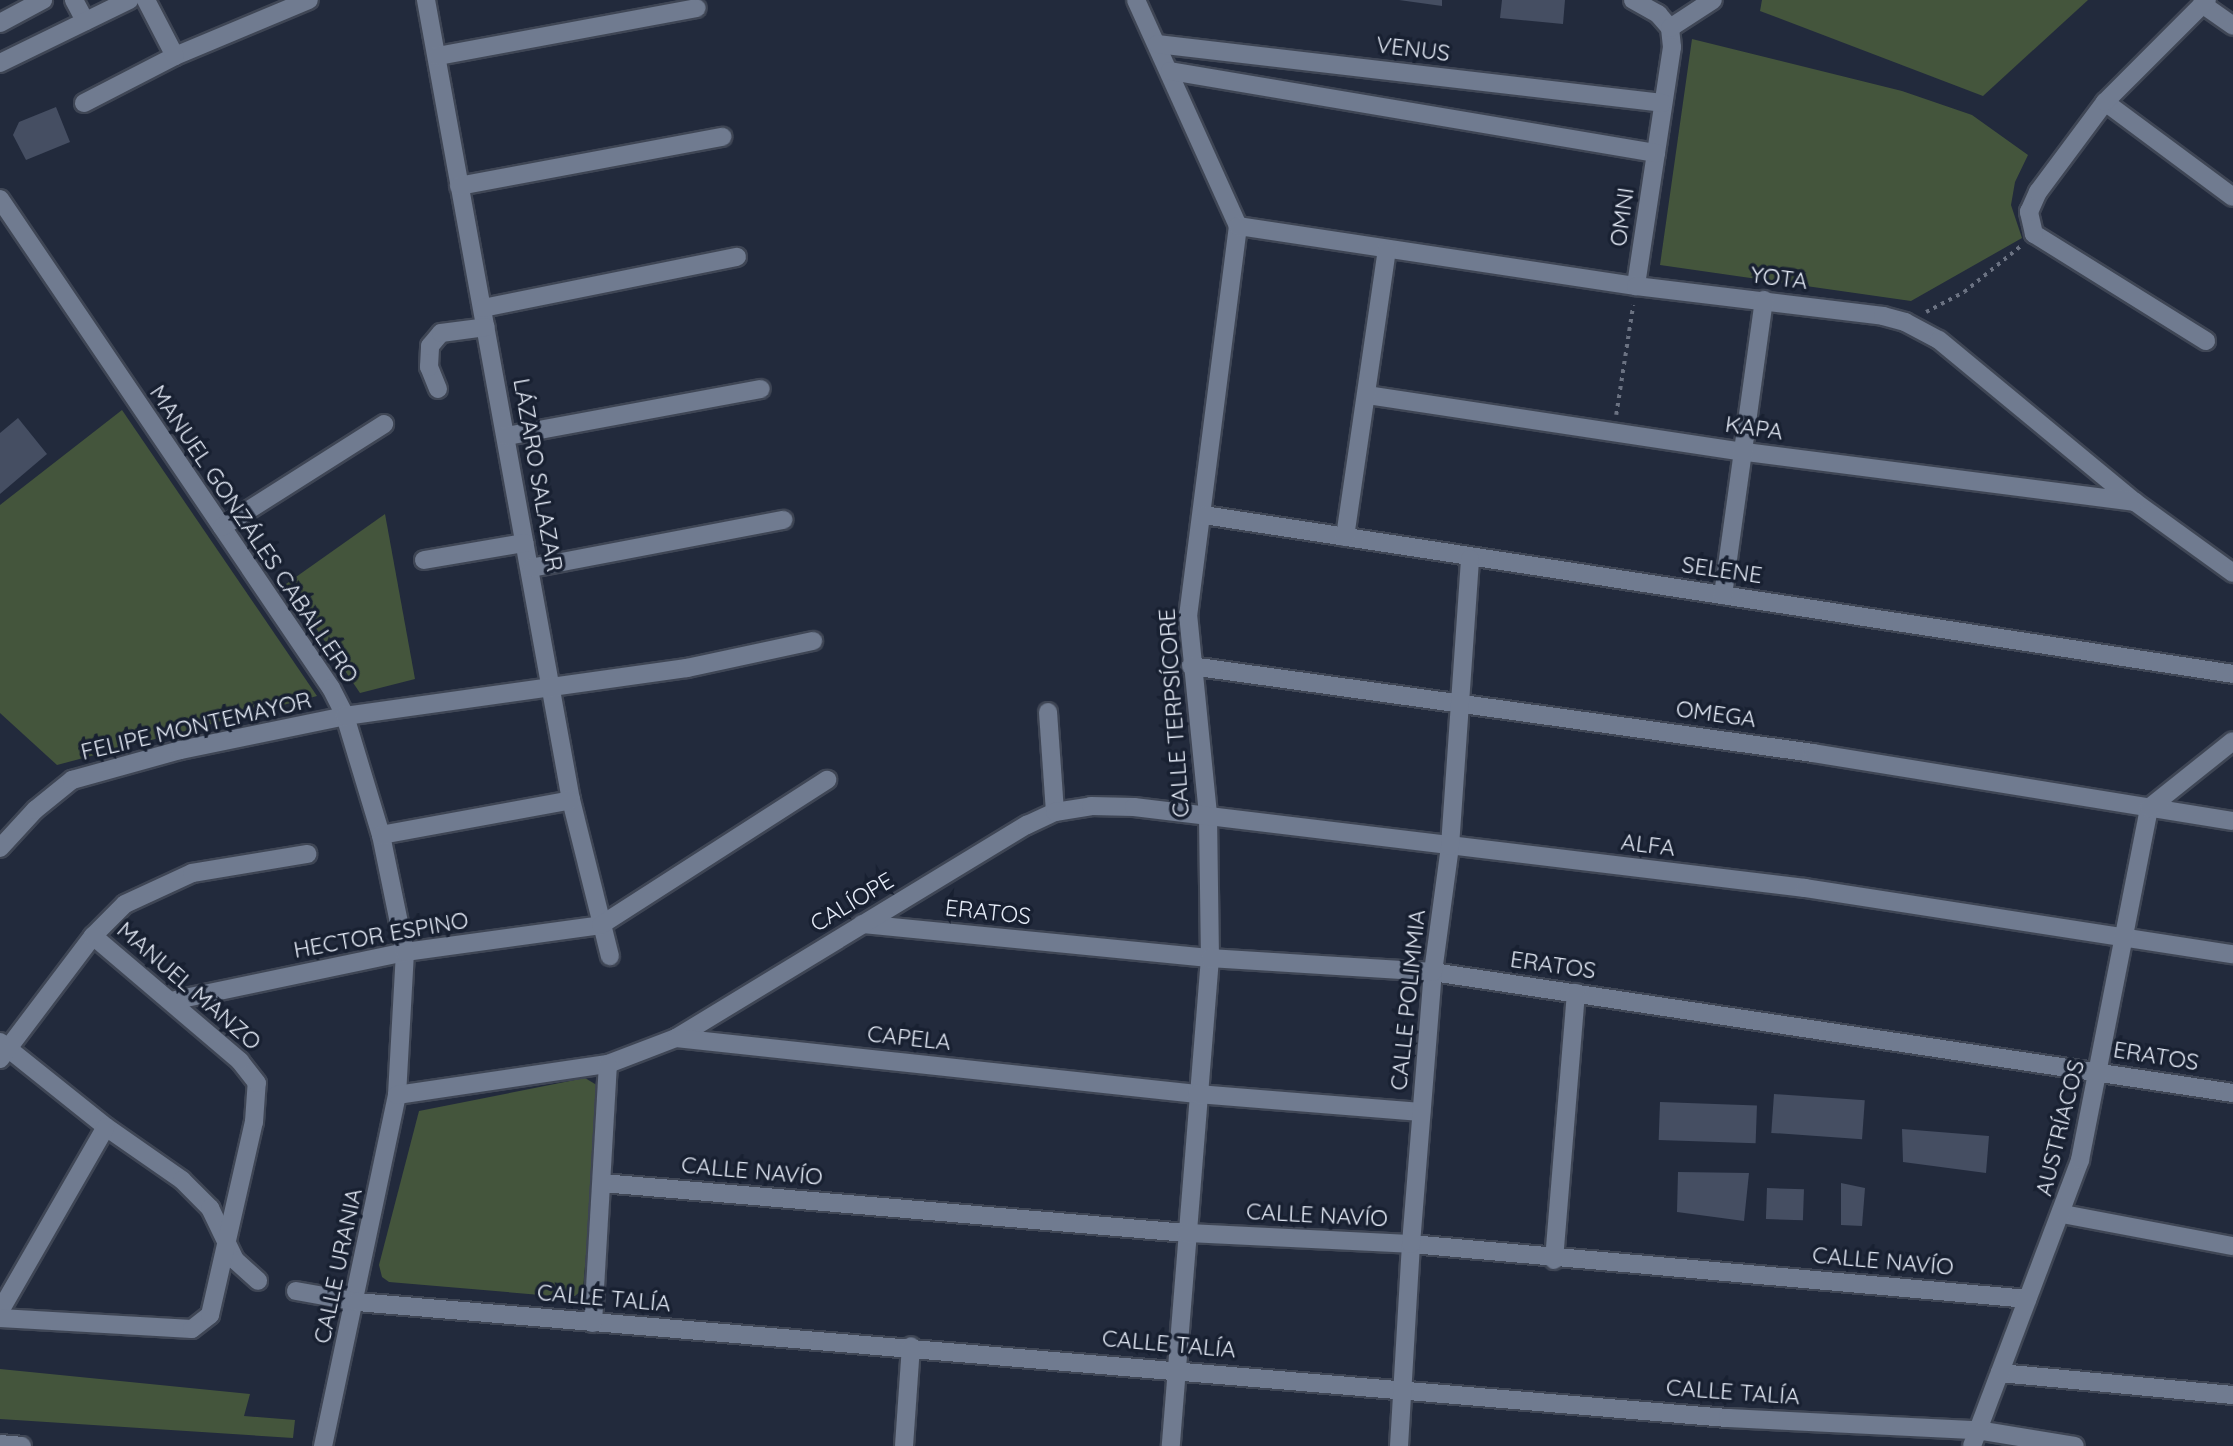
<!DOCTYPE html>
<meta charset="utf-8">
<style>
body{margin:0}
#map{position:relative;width:2233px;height:1446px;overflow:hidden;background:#222a3c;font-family:Quicksand,sans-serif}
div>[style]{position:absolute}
.green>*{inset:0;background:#44553c}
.building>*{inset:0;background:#454e62;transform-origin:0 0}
.path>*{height:3.5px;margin-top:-1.75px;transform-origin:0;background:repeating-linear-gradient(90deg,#6b7282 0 3.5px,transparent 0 8.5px)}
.roads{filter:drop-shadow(2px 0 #3f4655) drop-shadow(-2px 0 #3f4655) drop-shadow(0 2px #3f4655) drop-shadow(0 -2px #3f4655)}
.minor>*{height:18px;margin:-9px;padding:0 9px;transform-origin:9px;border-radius:9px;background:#707b90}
span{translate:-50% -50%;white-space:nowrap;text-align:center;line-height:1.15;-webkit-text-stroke:7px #182031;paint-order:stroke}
.street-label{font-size:23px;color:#e5ebf7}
</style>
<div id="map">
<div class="green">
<i style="clip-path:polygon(1762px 0,2088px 0,1983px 96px,1760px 11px)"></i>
<i style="clip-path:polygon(1692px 39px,1902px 91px,1972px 115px,2028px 155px,2015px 182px,2011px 205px,2022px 238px,1911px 301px,1660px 265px)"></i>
<i style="clip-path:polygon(122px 410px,317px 696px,57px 765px,0 713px,0 505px)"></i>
<i style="clip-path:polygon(385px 514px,415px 679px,360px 693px,286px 584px)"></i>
<i style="clip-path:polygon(585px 1078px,600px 1087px,600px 1095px,583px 1289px,575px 1296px,564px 1297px,389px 1282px,382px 1277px,379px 1265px,419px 1111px)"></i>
<i style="clip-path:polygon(0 1369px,250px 1394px,244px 1416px,295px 1420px,293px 1438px,0 1419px)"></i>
</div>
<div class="building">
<i style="clip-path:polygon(1399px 0,1442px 0,1442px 6px)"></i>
<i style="clip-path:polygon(1502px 0,1565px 0,1563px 24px,1500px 18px)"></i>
<i style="clip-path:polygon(56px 107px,70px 142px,26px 160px,13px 135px,19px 122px)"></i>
<i style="clip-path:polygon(18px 418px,47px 454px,0 494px,0 433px)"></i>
<i style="left:1774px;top:1094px;width:91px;height:39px;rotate:4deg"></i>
<i style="left:1660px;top:1102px;width:97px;height:38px;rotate:2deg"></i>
<i style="clip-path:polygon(1902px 1129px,1989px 1136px,1986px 1173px,1903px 1162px)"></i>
<i style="clip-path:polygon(1678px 1172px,1749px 1173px,1744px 1221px,1677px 1212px)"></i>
<i style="clip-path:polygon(1841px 1183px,1865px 1188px,1862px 1226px,1841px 1225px)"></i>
<i style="left:1767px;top:1188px;width:37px;height:31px;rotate:2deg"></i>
</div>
<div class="path">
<i style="left:1926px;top:312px;width:43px;rotate:-27.8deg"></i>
<i style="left:1964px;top:292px;width:75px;rotate:-39deg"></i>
<i style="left:1616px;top:415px;width:111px;rotate:-81.2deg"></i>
</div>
<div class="roads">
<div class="minor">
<i style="left:74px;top:0;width:24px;rotate:62deg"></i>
<i style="left:426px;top:0;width:813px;rotate:79.73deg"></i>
<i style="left:571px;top:800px;width:161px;rotate:76deg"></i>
<i style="left:1136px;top:0;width:248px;rotate:65.7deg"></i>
<i style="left:1238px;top:226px;width:391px;rotate:97.3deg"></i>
<i style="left:1188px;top:614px;width:203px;rotate:84.3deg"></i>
<i style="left:1208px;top:816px;width:142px;rotate:89.2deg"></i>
<i style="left:1210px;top:958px;width:490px;rotate:94.6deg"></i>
<i style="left:1633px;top:0;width:29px;rotate:29deg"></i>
<i style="left:1658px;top:14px;width:18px;rotate:49deg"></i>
<i style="left:1670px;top:28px;width:19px;rotate:84deg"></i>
<i style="left:1672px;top:47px;width:242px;rotate:98.6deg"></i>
<i style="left:2202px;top:4px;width:38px;rotate:35deg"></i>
<i style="left:0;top:23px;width:49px;rotate:-28.1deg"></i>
<i style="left:1670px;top:28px;width:51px;rotate:-33.1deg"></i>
<i style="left:1157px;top:44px;width:509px;rotate:6.65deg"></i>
<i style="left:175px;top:56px;width:145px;rotate:-22.7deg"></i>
<i style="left:438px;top:56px;width:263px;rotate:-10.5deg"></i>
<i style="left:0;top:63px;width:144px;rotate:-26deg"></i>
<i style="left:1170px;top:71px;width:493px;rotate:9.6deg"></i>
<i style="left:2105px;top:102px;width:159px;rotate:36.6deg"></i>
<i style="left:84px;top:103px;width:102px;rotate:-27.3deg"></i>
<i style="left:175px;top:56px;width:63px;rotate:-117.4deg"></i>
<i style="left:459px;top:186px;width:268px;rotate:-10.6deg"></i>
<i style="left:0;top:199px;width:590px;rotate:55.91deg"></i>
<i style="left:331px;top:688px;width:31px;rotate:63deg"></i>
<i style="left:345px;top:716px;width:124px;rotate:73.2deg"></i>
<i style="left:381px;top:835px;width:119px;rotate:78.4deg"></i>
<i style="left:405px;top:952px;width:143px;rotate:93.2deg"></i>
<i style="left:397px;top:1095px;width:359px;rotate:101.9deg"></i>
<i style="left:1238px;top:226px;width:402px;rotate:8.6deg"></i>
<i style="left:1636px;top:286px;width:249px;rotate:6.9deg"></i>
<i style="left:1883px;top:316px;width:23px;rotate:15deg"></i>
<i style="left:1905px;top:322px;width:38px;rotate:28deg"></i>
<i style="left:1939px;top:340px;width:254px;rotate:39.6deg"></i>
<i style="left:2135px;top:502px;width:121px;rotate:35.9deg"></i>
<i style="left:483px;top:308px;width:259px;rotate:-11.4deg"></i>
<i style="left:2206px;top:341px;width:203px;rotate:-148.1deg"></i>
<i style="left:2034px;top:234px;width:23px;rotate:-103deg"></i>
<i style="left:2029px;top:212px;width:22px;rotate:-66deg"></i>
<i style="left:2038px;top:192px;width:112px;rotate:-53.3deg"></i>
<i style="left:2105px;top:102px;width:144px;rotate:-45deg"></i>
<i style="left:438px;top:389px;width:24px;rotate:-112deg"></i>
<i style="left:429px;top:367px;width:21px;rotate:-87deg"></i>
<i style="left:430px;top:346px;width:17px;rotate:-50deg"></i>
<i style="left:441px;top:333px;width:45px;rotate:-7.6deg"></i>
<i style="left:1367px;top:395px;width:383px;rotate:8.6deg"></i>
<i style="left:1746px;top:452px;width:392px;rotate:7.3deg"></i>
<i style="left:507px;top:436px;width:258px;rotate:-10.5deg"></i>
<i style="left:1204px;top:515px;width:1041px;rotate:8.78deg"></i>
<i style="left:222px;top:527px;width:192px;rotate:-32.4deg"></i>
<i style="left:1345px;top:537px;width:290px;rotate:-81.7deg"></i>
<i style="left:424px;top:560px;width:102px;rotate:-9.6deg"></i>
<i style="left:531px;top:568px;width:257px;rotate:-10.8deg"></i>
<i style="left:1723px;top:595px;width:298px;rotate:-82.1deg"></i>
<i style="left:1191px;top:666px;width:628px;rotate:7.96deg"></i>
<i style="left:1813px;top:753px;width:425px;rotate:9.2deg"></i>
<i style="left:1048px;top:712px;width:100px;rotate:86deg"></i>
<i style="left:381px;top:835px;width:193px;rotate:-10.4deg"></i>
<i style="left:0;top:848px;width:52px;rotate:-47.4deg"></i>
<i style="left:35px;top:810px;width:48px;rotate:-39deg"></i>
<i style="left:72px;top:780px;width:112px;rotate:-15.5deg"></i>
<i style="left:180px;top:750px;width:168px;rotate:-11.6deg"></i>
<i style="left:345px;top:716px;width:345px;rotate:-8deg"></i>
<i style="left:687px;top:668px;width:129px;rotate:-12.1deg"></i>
<i style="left:862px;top:924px;width:350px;rotate:5.6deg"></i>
<i style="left:1210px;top:958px;width:223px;rotate:3.6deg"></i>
<i style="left:1433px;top:972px;width:809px;rotate:8.6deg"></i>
<i style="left:171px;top:1001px;width:239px;rotate:-11.8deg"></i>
<i style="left:405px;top:952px;width:198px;rotate:-7.8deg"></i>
<i style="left:601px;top:925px;width:269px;rotate:-32.7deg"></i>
<i style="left:676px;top:1038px;width:411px;rotate:-31.3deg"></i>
<i style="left:1027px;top:825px;width:31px;rotate:-25deg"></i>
<i style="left:1055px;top:812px;width:36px;rotate:-9deg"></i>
<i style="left:1091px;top:806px;width:43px;rotate:1.3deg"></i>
<i style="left:1134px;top:807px;width:676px;rotate:6.88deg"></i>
<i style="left:1805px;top:888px;width:433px;rotate:8.8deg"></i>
<i style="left:0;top:1042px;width:136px;rotate:38.7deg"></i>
<i style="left:106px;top:1127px;width:93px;rotate:34.9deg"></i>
<i style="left:182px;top:1180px;width:40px;rotate:45deg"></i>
<i style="left:210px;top:1208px;width:58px;rotate:64.3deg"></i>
<i style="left:235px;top:1260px;width:31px;rotate:42deg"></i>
<i style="left:0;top:1059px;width:154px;rotate:-52.9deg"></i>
<i style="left:93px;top:936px;width:45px;rotate:-45deg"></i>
<i style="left:125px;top:904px;width:74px;rotate:-24.8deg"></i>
<i style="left:192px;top:873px;width:117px;rotate:-9.4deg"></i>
<i style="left:397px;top:1095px;width:213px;rotate:-8.4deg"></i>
<i style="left:608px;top:1064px;width:73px;rotate:-20.9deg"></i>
<i style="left:676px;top:1038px;width:524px;rotate:6.13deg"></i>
<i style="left:1197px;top:1094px;width:225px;rotate:4.6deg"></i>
<i style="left:602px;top:1183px;width:587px;rotate:4.89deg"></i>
<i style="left:1187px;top:1233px;width:224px;rotate:2.8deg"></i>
<i style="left:1411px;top:1244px;width:619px;rotate:5.09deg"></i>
<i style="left:2063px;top:1214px;width:173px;rotate:10.7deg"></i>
<i style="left:1554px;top:1260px;width:268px;rotate:-85.3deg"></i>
<i style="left:296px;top:1291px;width:62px;rotate:10.2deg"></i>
<i style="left:357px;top:1302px;width:1376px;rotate:4.84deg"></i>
<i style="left:1728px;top:1418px;width:249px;rotate:2.8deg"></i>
<i style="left:1977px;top:1430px;width:99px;rotate:9.3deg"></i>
<i style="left:0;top:1311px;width:212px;rotate:-60.1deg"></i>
<i style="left:0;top:1318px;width:192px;rotate:3.3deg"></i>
<i style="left:192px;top:1329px;width:23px;rotate:-38deg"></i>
<i style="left:210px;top:1315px;width:198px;rotate:-77.2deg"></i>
<i style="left:254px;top:1122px;width:39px;rotate:-86deg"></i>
<i style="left:257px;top:1083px;width:28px;rotate:-128deg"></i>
<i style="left:240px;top:1061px;width:193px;rotate:-139.6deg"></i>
<i style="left:593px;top:1323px;width:259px;rotate:-86.7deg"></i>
<i style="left:2000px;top:1373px;width:234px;rotate:5.4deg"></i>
<i style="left:0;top:1444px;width:22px;rotate:5deg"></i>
<i style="left:904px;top:1446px;width:100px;rotate:-86deg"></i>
<i style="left:1399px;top:1446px;width:202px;rotate:-86.6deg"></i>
<i style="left:1411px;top:1244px;width:273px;rotate:-85.4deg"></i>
<i style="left:1433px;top:972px;width:127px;rotate:-82.3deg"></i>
<i style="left:1450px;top:846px;width:288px;rotate:-86deg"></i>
<i style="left:1972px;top:1446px;width:306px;rotate:-69.3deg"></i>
<i style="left:2080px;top:1160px;width:359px;rotate:-78.9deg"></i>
<i style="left:2149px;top:808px;width:107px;rotate:-38.6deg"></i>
</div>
</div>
<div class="street-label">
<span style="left:1413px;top:49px;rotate:7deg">VENUS</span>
<span style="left:1622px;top:217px;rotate:-82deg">OMNI</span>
<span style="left:1779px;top:278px;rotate:7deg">YOTA</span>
<span style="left:1754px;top:428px;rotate:8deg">KAPA</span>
<span style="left:538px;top:475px;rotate:80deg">LÁZARO SALAZAR</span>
<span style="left:254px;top:534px;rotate:56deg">MANUEL GONZÁLES CABALLERO</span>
<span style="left:1722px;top:570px;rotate:8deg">SELENE</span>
<span style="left:1174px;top:713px;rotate:-94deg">CALLE TERPSÍCORE</span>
<span style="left:1716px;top:714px;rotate:8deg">OMEGA</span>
<span style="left:196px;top:726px;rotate:-13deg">FELIPE MONTEMAYOR</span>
<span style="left:1648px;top:845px;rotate:7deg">ALFA</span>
<span style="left:852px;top:902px;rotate:-31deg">CALÍOPE</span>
<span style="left:988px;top:912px;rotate:6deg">ERATOS</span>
<span style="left:381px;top:935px;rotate:-10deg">HECTOR ESPINO</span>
<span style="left:1553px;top:965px;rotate:8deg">ERATOS</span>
<span style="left:189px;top:986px;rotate:41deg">MANUEL MANZO</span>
<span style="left:1408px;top:1000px;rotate:-84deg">CALLE POLIMMIA</span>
<span style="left:909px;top:1038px;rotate:6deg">CAPELA</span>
<span style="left:2156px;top:1056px;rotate:9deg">ERATOS</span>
<span style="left:2060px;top:1128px;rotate:-76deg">AUSTRÍACOS</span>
<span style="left:752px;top:1171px;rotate:5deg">CALLE NAVÍO</span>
<span style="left:1317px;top:1215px;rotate:3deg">CALLE NAVÍO</span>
<span style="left:1883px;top:1261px;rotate:5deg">CALLE NAVÍO</span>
<span style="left:338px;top:1266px;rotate:-78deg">CALLE URANIA</span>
<span style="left:604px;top:1298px;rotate:5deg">CALLE TALÍA</span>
<span style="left:1169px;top:1344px;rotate:5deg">CALLE TALÍA</span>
<span style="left:1733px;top:1392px;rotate:4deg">CALLE TALÍA</span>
</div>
</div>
